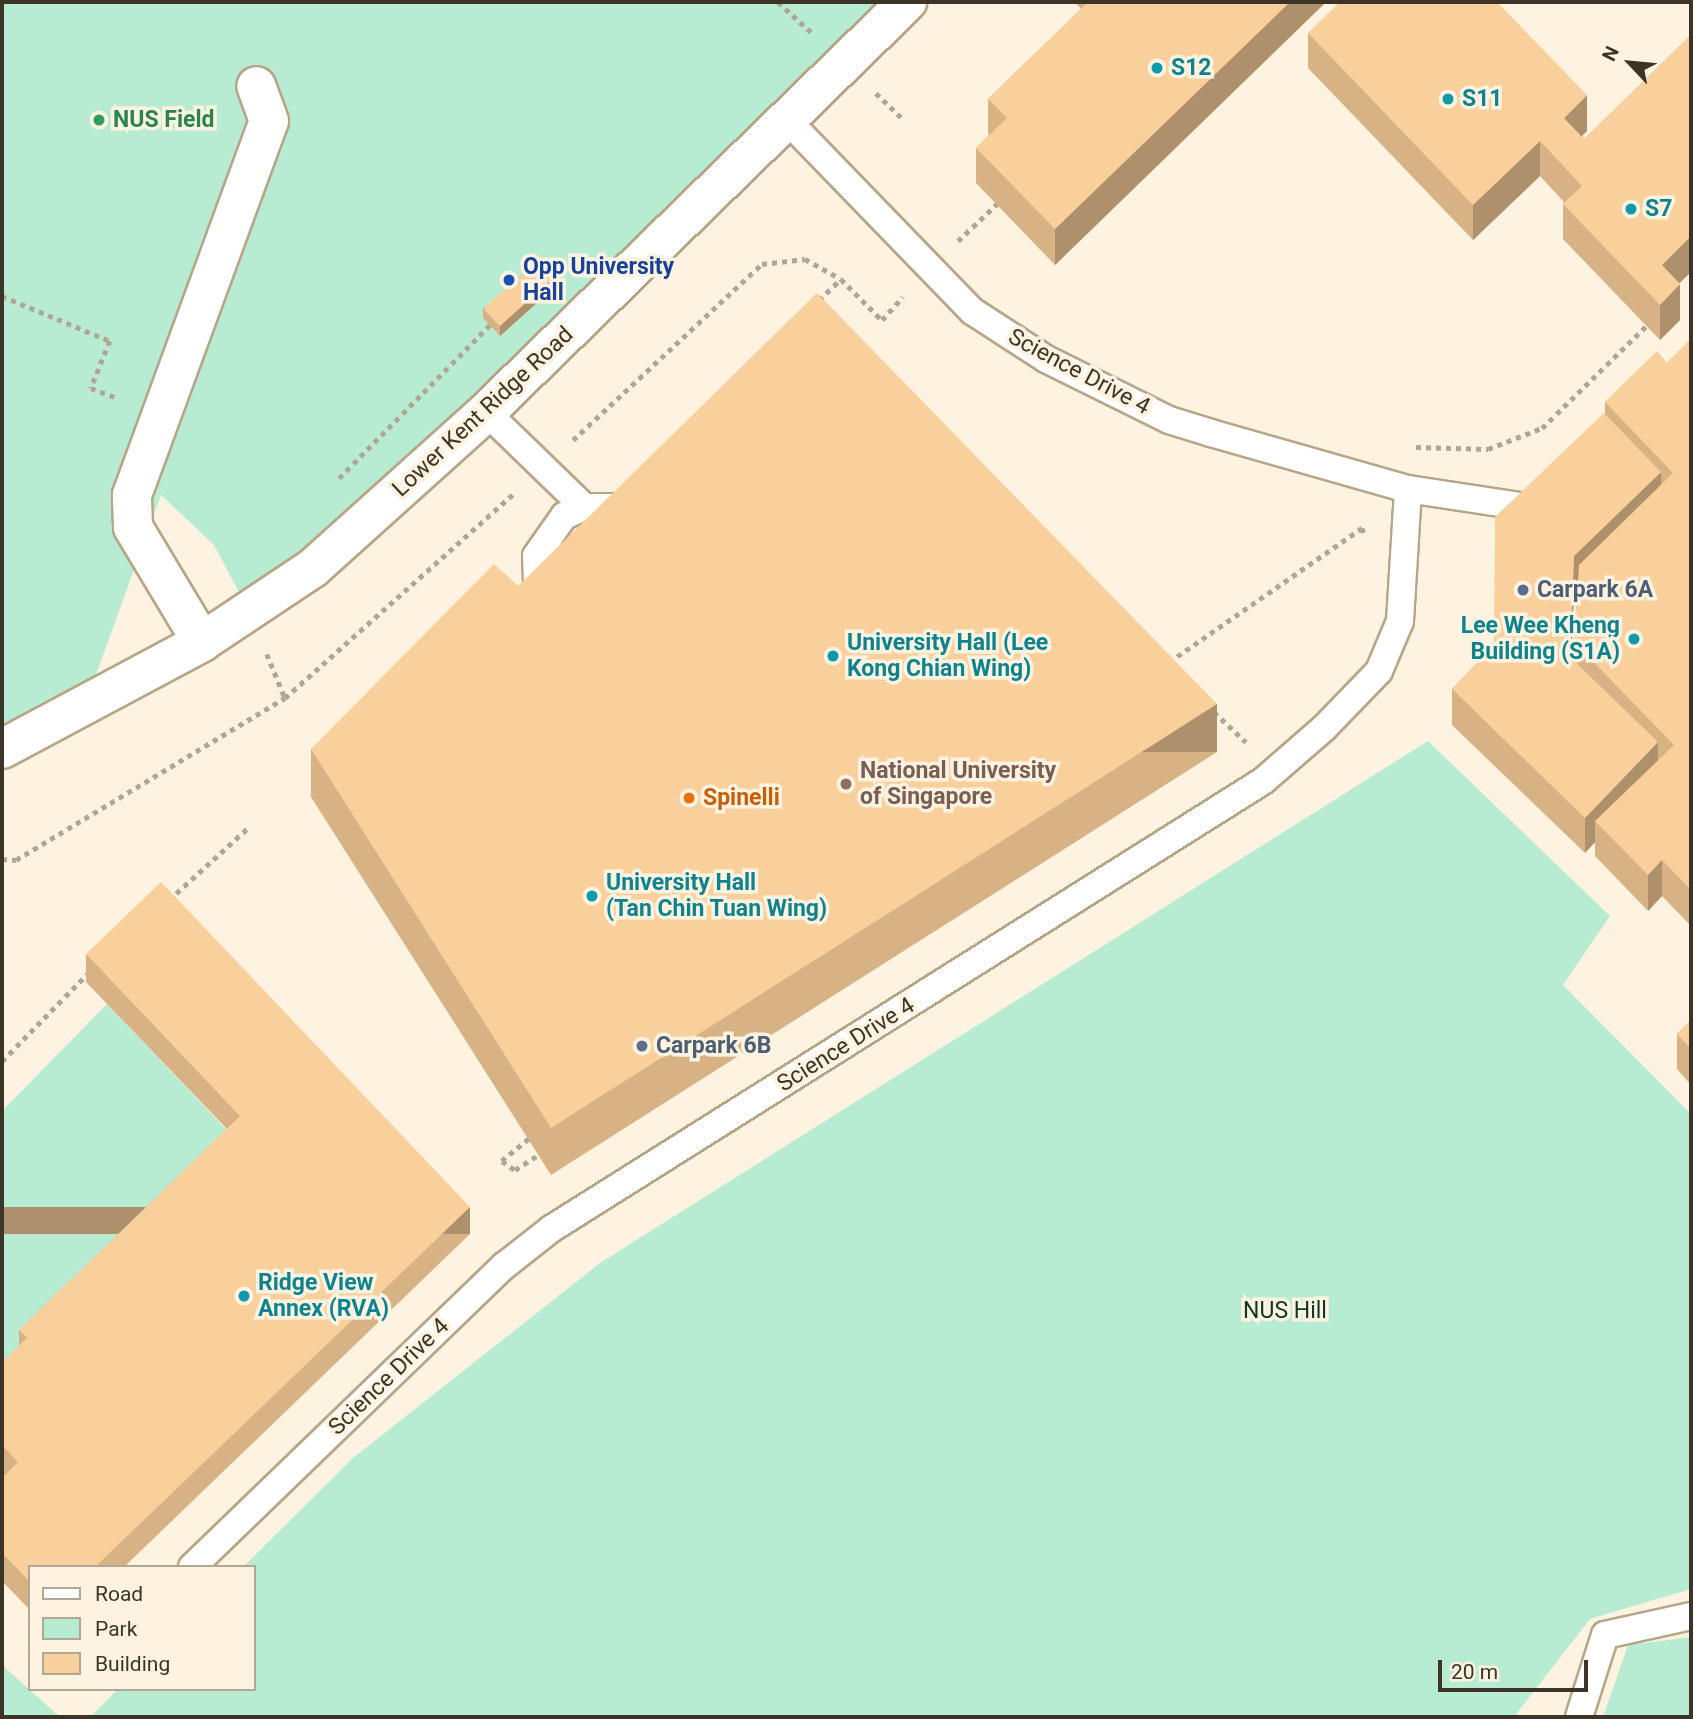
<!DOCTYPE html>
<style>
body{margin:0}
#map{position:relative;width:1693px;height:1719px;overflow:hidden;background:#fef3e0;font-family:Roboto,sans-serif}
div>[style]{position:absolute}
.green>*{inset:0;background:#b7ecd2}
.path>*{height:4.5px;margin-top:-2.25px;transform-origin:0;background:repeating-linear-gradient(90deg,#afa695 0 5px,transparent 0 10px)}
.roads{filter:drop-shadow(2px 0 #b7a587) drop-shadow(-2px 0 #b7a587) drop-shadow(0 2px #b7a587) drop-shadow(0 -2px #b7a587)}
.service>*{height:26px;margin:-13px;padding:0 13px;transform-origin:13px;border-radius:13px;background:#fff}
.pedestrian>*{height:38px;margin:-19px;padding:0 19px;transform-origin:19px;border-radius:19px;background:#fff}
.minor>*{height:38px;margin:-19px;padding:0 19px;transform-origin:19px;border-radius:19px;background:#fff}
.wall>*{inset:0;background:#d6b285}
.shaded-wall>*{inset:0;background:#ae916c;transform-origin:0 0}
.building>*{inset:0;background:#f9cf9b;transform-origin:0 0}
.dots>*{width:19px;height:19px;translate:-50% -50%;box-sizing:border-box;border:4px solid #fef3e0;border-radius:50%}
span{translate:-50% -50%;white-space:nowrap;text-align:center;line-height:1.15;-webkit-text-stroke:7px #fef3e0;paint-order:stroke}
.culture-label{font-size:23px;color:#0d838f;font-weight:700}
.left{translate:0 -50%;text-align:left}
.right{translate:-100% -50%;text-align:right}
.leisure-label{font-size:23px;color:#27864d;font-weight:700}
.transit-label{font-size:23px;color:#164399;font-weight:700}
.street-label{font-size:23px;color:#3b3427}
.service-label{font-size:23px;color:#4e5e75;font-weight:700}
.education-label{font-size:23px;color:#785e54;font-weight:700}
.food-label{font-size:23px;color:#c56008;font-weight:700}
.park-label{font-size:23px;color:#0f3627}
.frame{position:absolute;inset:0;border:4px solid #3b3427;pointer-events:none}
.legend{position:absolute;left:28px;top:1565px;width:228px;height:126px;box-sizing:border-box;background:#fef3e0;border:2px solid #b0a796;margin:0;padding:9px 12px;list-style:none;font-size:21px;color:#3b3427}
.legend li{display:flex;align-items:center;gap:14px;height:35px}
.legend b{width:35px;border:2px solid #b0a796}
.north{position:absolute;left:1595px;top:28px;width:70px;height:70px;-webkit-text-stroke:5px #fef3e0;paint-order:stroke;rotate:296deg;font-size:19px;font-weight:700;line-height:28px;text-align:center;color:#3b3427}
.north::after{content:'';display:block;margin:auto;width:24px;height:32px;background:#3b3427;clip-path:polygon(50% 0,100% 100%,50% 72%,0 100%)}
.scale{position:absolute;left:1438px;top:1660px;width:150px;height:32px;box-sizing:border-box;border:4px solid #3b3427;border-top:0;padding-left:9px;font-size:21px;line-height:24px;white-space:nowrap;color:#3b3427;-webkit-text-stroke:5px #fef3e0;paint-order:stroke}
</style>
<div id="map">
<div class="green">
<i style="clip-path:polygon(2px 2px,903px 2px,250px 613px,214px 545px,161px 495px,89px 694px,2px 742px)"></i>
<i style="clip-path:polygon(1428px 741px,1610px 916px,1563px 985px,1691px 1114px,1691px 1589px,1590px 1619px,1514px 1717px,90px 1717px,118px 1689px,254px 1689px,254px 1567px,243px 1567px,353px 1458px,600px 1263px)"></i>
<i style="clip-path:polygon(107px 1004px,240px 1144px,2px 1390px,2px 1111px)"></i>
<i style="clip-path:polygon(1691px 1637px,1691px 1717px,1603px 1717px,1628px 1645px)"></i>
<i style="clip-path:polygon(2px 1665px,60px 1717px,2px 1717px)"></i>
</div>
<div class="path">
<i style="left:778px;top:2px;width:45px;rotate:42.3deg"></i>
<i style="left:876px;top:93px;width:35px;rotate:44deg"></i>
<i style="left:958px;top:241px;width:58px;rotate:-43.6deg"></i>
<i style="left:2px;top:296px;width:117px;rotate:22.6deg"></i>
<i style="left:110px;top:341px;width:51px;rotate:112deg"></i>
<i style="left:91px;top:388px;width:30px;rotate:21deg"></i>
<i style="left:819px;top:300px;width:30px;rotate:-44deg"></i>
<i style="left:573px;top:440px;width:258px;rotate:-43deg"></i>
<i style="left:762px;top:264px;width:43px;rotate:-6.6deg"></i>
<i style="left:805px;top:259px;width:41px;rotate:29.1deg"></i>
<i style="left:841px;top:279px;width:58px;rotate:45deg"></i>
<i style="left:882px;top:320px;width:31px;rotate:-48deg"></i>
<i style="left:1416px;top:447px;width:72px;rotate:1.6deg"></i>
<i style="left:1488px;top:449px;width:58px;rotate:-21.3deg"></i>
<i style="left:1542px;top:428px;width:146px;rotate:-44.4deg"></i>
<i style="left:339px;top:478px;width:215px;rotate:-45.4deg"></i>
<i style="left:267px;top:654px;width:48px;rotate:67.8deg"></i>
<i style="left:1169px;top:662px;width:235px;rotate:-34.8deg"></i>
<i style="left:1362px;top:528px;width:5px;rotate:68deg"></i>
<i style="left:1214px;top:712px;width:44px;rotate:43.2deg"></i>
<i style="left:2px;top:859px;width:14px;rotate:4deg"></i>
<i style="left:16px;top:860px;width:314px;rotate:-31.1deg"></i>
<i style="left:285px;top:698px;width:307px;rotate:-41.8deg"></i>
<i style="left:169px;top:900px;width:108px;rotate:-42.4deg"></i>
<i style="left:2px;top:1061px;width:126px;rotate:-45.6deg"></i>
<i style="left:529px;top:1139px;width:35px;rotate:141deg"></i>
<i style="left:502px;top:1161px;width:16px;rotate:35deg"></i>
<i style="left:515px;top:1170px;width:27px;rotate:-33deg"></i>
</div>
<div class="roads">
<div class="service">
<i style="left:785px;top:118px;width:269px;rotate:45.9deg"></i>
<i style="left:972px;top:311px;width:88px;rotate:33deg"></i>
<i style="left:1046px;top:359px;width:137px;rotate:26.4deg"></i>
<i style="left:1169px;top:420px;width:44px;rotate:17.2deg"></i>
<i style="left:1211px;top:433px;width:205px;rotate:15.9deg"></i>
<i style="left:1408px;top:489px;width:141px;rotate:8.6deg"></i>
<i style="left:486px;top:412px;width:136px;rotate:44.1deg"></i>
<i style="left:549px;top:601px;width:22px;rotate:-122deg"></i>
<i style="left:537px;top:582px;width:26px;rotate:-92deg"></i>
<i style="left:536px;top:556px;width:49px;rotate:-55deg"></i>
<i style="left:564px;top:516px;width:22px;rotate:-24deg"></i>
<i style="left:584px;top:507px;width:27px"></i>
<i style="left:611px;top:507px;width:21px;rotate:28deg"></i>
<i style="left:192px;top:1567px;width:434px;rotate:-44deg"></i>
<i style="left:504px;top:1266px;width:60px;rotate:-38.2deg"></i>
<i style="left:551px;top:1229px;width:841px;rotate:-32.18deg"></i>
<i style="left:1263px;top:781px;width:81px;rotate:-41deg"></i>
<i style="left:1324px;top:728px;width:79px;rotate:-46deg"></i>
<i style="left:1379px;top:671px;width:54px;rotate:-67.2deg"></i>
<i style="left:1400px;top:621px;width:132px;rotate:-86.5deg"></i>
<i style="left:1579px;top:1717px;width:86px;rotate:-72.4deg"></i>
<i style="left:1605px;top:1635px;width:88px;rotate:-12.5deg"></i>
</div>
<div class="pedestrian">
<i style="left:202px;top:642px;width:134px;rotate:-121deg"></i>
<i style="left:133px;top:527px;width:32px;rotate:-92deg"></i>
<i style="left:132px;top:495px;width:398px;rotate:-69.9deg"></i>
<i style="left:269px;top:121px;width:37px;rotate:-110deg"></i>
</div>
<div class="minor">
<i style="left:2px;top:749px;width:227px;rotate:-28.1deg"></i>
<i style="left:202px;top:642px;width:133px;rotate:-33.7deg"></i>
<i style="left:313px;top:568px;width:233px;rotate:-42deg"></i>
<i style="left:486px;top:412px;width:588px;rotate:-44.24deg"></i>
</div>
</div>
<div class="wall">
<i style="clip-path:polygon(1075px 2px,1326px 2px,1055px 265px,976px 183px,976px 148px,989px 135px,988px 134px,988px 99px,1081px 9px)"></i>
<i style="clip-path:polygon(1308px 33px,1587px 131px,1582px 136px,1584px 139px,1691px 35px,1691px 272px,1679px 283px,1680px 320px,1660px 340px,1563px 239px,1563px 204px,1564px 202px,1540px 176px,1473px 240px,1308px 68px)"></i>
<i style="clip-path:polygon(559px 283px,500px 336px,483px 318px,483px 308px)"></i>
<i style="clip-path:polygon(evenodd,1691px 339px,1691px 926px,1662px 896px,1648px 911px,1595px 856px,1595px 842px,1585px 853px,1452px 725px,1452px 689px,1494px 645px,1605px 414px,1605px 402px,1667px 363px,1691px 339px,1577px 589px,1574px 642px,1574px 661px,1571px 658px,1574px 592px,1577px 589px)"></i>
<i style="clip-path:polygon(311px 749px,1217px 752px,551px 1175px,311px 797px)"></i>
<i style="clip-path:polygon(86px 954px,470px 1234px,124px 1567px,30px 1567px,30px 1610px,2px 1581px,2px 1478px,4px 1475px,2px 1473px,2px 1362px,19px 1346px,19px 1330px,227px 1129px,86px 982px)"></i>
<i style="clip-path:polygon(1691px 1020px,1691px 1085px,1677px 1069px,1677px 1034px)"></i>
</div>
<div class="shaded-wall">
<i style="clip-path:polygon(1290px 2px,1326px 2px,1055px 265px,1055px 229px)"></i>
<i style="clip-path:polygon(1587px 95px,1587px 131px,1564px 153px,1564px 118px)"></i>
<i style="clip-path:polygon(1540px 141px,1540px 176px,1473px 240px,1473px 205px)"></i>
<i style="clip-path:polygon(1691px 236px,1691px 272px,1662px 300px,1662px 265px)"></i>
<i style="clip-path:polygon(559px 273px,559px 283px,500px 336px,500px 326px)"></i>
<i style="clip-path:polygon(1680px 284px,1680px 320px,1660px 340px,1660px 305px)"></i>
<i style="clip-path:polygon(1661px 472px,1661px 508px,1574px 592px,1570px 692px,1570px 657px,1574px 556px)"></i>
<i style="left:1217px;top:704px;width:48px;height:790px;rotate:90deg"></i>
<i style="clip-path:polygon(1658px 742px,1658px 777px,1595px 821px,1595px 842px,1585px 853px,1585px 818px)"></i>
<i style="clip-path:polygon(1662px 860px,1662px 896px,1648px 911px,1648px 875px)"></i>
<i style="left:470px;top:1207px;width:27px;height:520px;rotate:90deg"></i>
</div>
<div class="building">
<i style="clip-path:polygon(1088px 2px,1290px 2px,1055px 229px,976px 148px,1007px 118px,988px 99px)"></i>
<i style="clip-path:polygon(1340px 2px,1497px 2px,1587px 95px,1564px 118px,1584px 139px,1691px 35px,1691px 236px,1662px 265px,1680px 284px,1660px 305px,1563px 204px,1582px 186px,1540px 141px,1473px 205px,1308px 33px)"></i>
<i style="left:543px;top:255px;width:24px;height:80px;rotate:48deg"></i>
<i style="clip-path:polygon(817px 293px,1217px 704px,551px 1128px,311px 749px,494px 564px,518px 586px)"></i>
<i style="clip-path:polygon(1691px 339px,1691px 890px,1662px 860px,1648px 875px,1595px 821px,1674px 745px,1574px 642px,1579px 565px,1673px 473px,1605px 402px,1657px 351px,1667px 363px)"></i>
<i style="clip-path:polygon(1604px 413px,1661px 472px,1574px 556px,1570px 657px,1658px 742px,1585px 818px,1452px 689px,1494px 645px,1495px 517px)"></i>
<i style="clip-path:polygon(161px 882px,470px 1207px,95px 1567px,30px 1567px,30px 1582px,2px 1553px,2px 1478px,18px 1462px,2px 1445px,2px 1362px,27px 1338px,19px 1330px,240px 1116px,86px 954px)"></i>
<i style="clip-path:polygon(1691px 1020px,1691px 1049px,1677px 1034px)"></i>
</div>
<div class="dots">
<i style="left:1157px;top:68px;background:#0f9aa8"></i>
<i style="left:1448px;top:99px;background:#0f9aa8"></i>
<i style="left:99px;top:120px;background:#2e9e5b"></i>
<i style="left:1631px;top:209px;background:#0f9aa8"></i>
<i style="left:509px;top:280px;background:#1a4fb4"></i>
<i style="left:1523px;top:590px;background:#5c6f8a"></i>
<i style="left:1634px;top:639px;background:#0f9aa8"></i>
<i style="left:833px;top:656px;background:#0f9aa8"></i>
<i style="left:846px;top:784px;background:#8d6e63"></i>
<i style="left:689px;top:798px;background:#e8710a"></i>
<i style="left:592px;top:896px;background:#0f9aa8"></i>
<i style="left:642px;top:1046px;background:#5c6f8a"></i>
<i style="left:244px;top:1296px;background:#0f9aa8"></i>
</div>
<div class="culture-label">
<span class="left" style="left:1171px;top:68px">S12</span>
<span class="left" style="left:1462px;top:99px">S11</span>
<span class="left" style="left:1645px;top:209px">S7</span>
<span class="right" style="left:1620px;top:639px">Lee Wee Kheng<br>Building (S1A)</span>
<span class="left" style="left:847px;top:656px">University Hall (Lee<br>Kong Chian Wing)</span>
<span class="left" style="left:606px;top:896px">University Hall<br>(Tan Chin Tuan Wing)</span>
<span class="left" style="left:258px;top:1296px">Ridge View<br>Annex (RVA)</span>
</div>
<div class="leisure-label">
<span class="left" style="left:113px;top:120px">NUS Field</span>
</div>
<div class="transit-label">
<span class="left" style="left:523px;top:280px">Opp University<br>Hall</span>
</div>
<div class="street-label">
<span style="left:1079px;top:372px;rotate:28deg">Science Drive 4</span>
<span style="left:483px;top:412px;rotate:-43deg">Lower Kent Ridge Road</span>
<span style="left:846px;top:1045px;rotate:-32deg">Science Drive 4</span>
<span style="left:389px;top:1377px;rotate:-44deg">Science Drive 4</span>
</div>
<div class="service-label">
<span class="left" style="left:1537px;top:590px">Carpark 6A</span>
<span class="left" style="left:656px;top:1046px">Carpark 6B</span>
</div>
<div class="education-label">
<span class="left" style="left:860px;top:784px">National University<br>of Singapore</span>
</div>
<div class="food-label">
<span class="left" style="left:703px;top:798px">Spinelli</span>
</div>
<div class="park-label">
<span style="left:1285px;top:1311px">NUS Hill</span>
</div>
<div class="frame"></div>
<ul class="legend">
<li><b style="height:9px;background:#fff"></b>Road</li>
<li><b style="height:19px;background:#b7ecd2"></b>Park</li>
<li><b style="height:19px;background:#f9cf9b"></b>Building</li>
</ul>
<div class="north">N</div>
<div class="scale">20 m</div>
</div>
